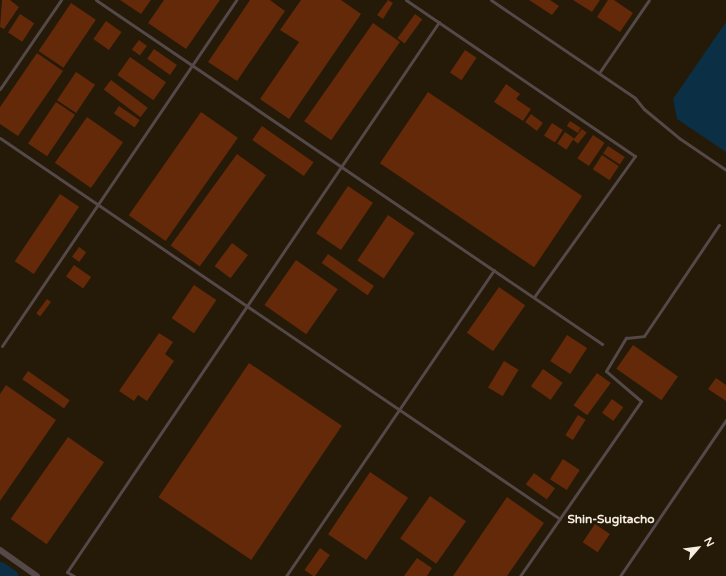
<!DOCTYPE html>
<style>
body{margin:0}
#map{position:relative;width:726px;height:576px;overflow:hidden;background:#251908;font-family:"Varela Round",sans-serif}
div>[style]{position:absolute}
.water>*{inset:0;background:#0b3045}
.river>*{height:13px;margin:-6.5px;padding:0 6.5px;transform-origin:6.5px;border-radius:6.5px;background:#0b3045}
.building>*{inset:0;background:#632908;transform-origin:0 0}
.lane>*{height:3px;margin:-1.5px;padding:0 1.5px;transform-origin:1.5px;border-radius:1.5px;background:#544848}
.street>*{height:6px;margin:-3px;padding:0 3px;transform-origin:3px;border-radius:3px;background:#544848}
span{translate:-50% -50%;white-space:nowrap;text-align:center;line-height:1.15;-webkit-text-stroke:3.5px #251908;paint-order:stroke}
.neighbourhood-label{font-size:12px;color:#f6eee3;font-weight:700}
.north{position:absolute;left:678px;top:528px;width:40px;height:40px;-webkit-text-stroke:3px #251908;paint-order:stroke;rotate:62deg;font-size:11px;font-weight:700;line-height:16px;text-align:center;color:#f6eee3}
.north::after{content:'';display:block;margin:auto;width:14px;height:18px;background:#f6eee3;clip-path:polygon(50% 0,100% 100%,50% 72%,0 100%)}
</style>
<div id="map">
<div class="water">
<i style="clip-path:polygon(726px 22px,726px 152px,677px 119px,673px 99px)"></i>
</div>
<div class="river">
<i style="left:0;top:568px;width:14px;rotate:34deg"></i>
</div>
<div class="building">
<i style="clip-path:polygon(2px 0,10px 0,19px 7px,4px 29px,0 27px)"></i>
<i style="clip-path:polygon(120px 0,151px 0,141px 14px)"></i>
<i style="clip-path:polygon(164px 0,220px 0,186px 49px,148px 23px)"></i>
<i style="clip-path:polygon(250px 0,270px 0,285px 11px,237px 81px,208px 62px)"></i>
<i style="clip-path:polygon(301px 0,341px 0,361px 14px,289px 119px,260px 99px,299px 42px,280px 30px)"></i>
<i style="clip-path:polygon(388px 0,393px 3px,383px 19px,377px 15px)"></i>
<i style="clip-path:polygon(529px 0,550px 0,559px 6px,552px 15px)"></i>
<i style="clip-path:polygon(573px 0,600px 0,592px 12px)"></i>
<i style="clip-path:polygon(608px 0,614px 0,633px 13px,620px 32px,597px 17px)"></i>
<i style="left:71px;top:3px;width:30px;height:58px;rotate:34deg"></i>
<i style="left:20px;top:14px;width:17px;height:22px;rotate:33deg"></i>
<i style="left:415px;top:14px;width:9px;height:30px;rotate:36deg"></i>
<i style="left:106px;top:21px;width:19px;height:22px;rotate:35deg"></i>
<i style="left:373px;top:23px;width:33px;height:120px;rotate:35deg"></i>
<i style="left:139px;top:40px;width:10px;height:12px;rotate:37deg"></i>
<i style="left:154px;top:49px;width:28px;height:12px;rotate:35deg"></i>
<i style="left:465px;top:50px;width:14px;height:27px;rotate:34deg"></i>
<i style="clip-path:polygon(37px 53px,63px 71px,18px 136px,0 124px,0 107px)"></i>
<i style="left:130px;top:57px;width:44px;height:22px;rotate:35deg"></i>
<i style="left:76px;top:72px;width:23px;height:34px;rotate:34deg"></i>
<i style="left:111px;top:80px;width:46px;height:12px;rotate:37deg"></i>
<i style="clip-path:polygon(506px 84px,520px 94px,516px 99px,531px 109px,523px 121px,494px 102px)"></i>
<i style="left:428px;top:92px;width:186px;height:86px;rotate:34deg"></i>
<i style="left:56px;top:102px;width:23px;height:50px;rotate:34deg"></i>
<i style="left:119px;top:106px;width:25px;height:9px;rotate:34deg"></i>
<i style="left:201px;top:112px;width:45px;height:126px;rotate:35deg"></i>
<i style="left:531px;top:114px;width:15px;height:10px;rotate:37deg"></i>
<i style="left:87px;top:117px;width:44px;height:56px;rotate:35deg"></i>
<i style="left:570px;top:121px;width:13px;height:6px;rotate:32deg"></i>
<i style="left:552px;top:123px;width:13px;height:15px;rotate:32deg"></i>
<i style="left:262px;top:126px;width:63px;height:17px;rotate:35deg"></i>
<i style="left:582px;top:129px;width:6px;height:14px;rotate:39deg"></i>
<i style="left:565px;top:132px;width:11px;height:14px;rotate:34deg"></i>
<i style="left:593px;top:135px;width:14px;height:28px;rotate:34deg"></i>
<i style="left:608px;top:146px;width:20px;height:9px;rotate:33deg"></i>
<i style="left:237px;top:154px;width:36px;height:113px;rotate:36deg"></i>
<i style="left:602px;top:155px;width:20px;height:17px;rotate:33deg"></i>
<i style="left:348px;top:186px;width:30px;height:57px;rotate:34deg"></i>
<i style="left:60px;top:194px;width:23px;height:81px;rotate:34deg"></i>
<i style="left:388px;top:215px;width:32px;height:55px;rotate:34deg"></i>
<i style="left:232px;top:243px;width:20px;height:29px;rotate:37deg"></i>
<i style="left:79px;top:247px;width:9px;height:12px;rotate:36deg"></i>
<i style="left:328px;top:254px;width:56px;height:11px;rotate:35deg"></i>
<i style="left:296px;top:260px;width:51px;height:55px;rotate:35deg"></i>
<i style="left:74px;top:265px;width:21px;height:14px;rotate:35deg"></i>
<i style="left:194px;top:285px;width:27px;height:40px;rotate:34deg"></i>
<i style="left:499px;top:287px;width:32px;height:56px;rotate:35deg"></i>
<i style="left:47px;top:299px;width:5px;height:18px;rotate:37deg"></i>
<i style="clip-path:polygon(159px 333px,173px 342px,165px 354px,174px 361px,147px 401px,138px 395px,134px 401px,119px 391px)"></i>
<i style="left:567px;top:335px;width:24px;height:31px;rotate:33deg"></i>
<i style="left:633px;top:345px;width:55px;height:29px;rotate:35deg"></i>
<i style="left:504px;top:361px;width:17px;height:31px;rotate:31deg"></i>
<i style="left:249px;top:363px;width:112px;height:162px;rotate:34deg"></i>
<i style="left:543px;top:369px;width:24px;height:21px;rotate:35deg"></i>
<i style="left:28px;top:371px;width:51px;height:10px;rotate:35deg"></i>
<i style="left:597px;top:373px;width:17px;height:40px;rotate:36deg"></i>
<i style="clip-path:polygon(716px 378px,726px 385px,726px 401px,708px 389px)"></i>
<i style="clip-path:polygon(6px 385px,56px 420px,0 501px,0 394px)"></i>
<i style="left:612px;top:399px;width:14px;height:17px;rotate:36deg"></i>
<i style="left:578px;top:415px;width:9px;height:24px;rotate:32deg"></i>
<i style="left:68px;top:437px;width:44px;height:100px;rotate:35deg"></i>
<i style="left:563px;top:459px;width:20px;height:24px;rotate:33deg"></i>
<i style="left:370px;top:472px;width:46px;height:75px;rotate:34deg"></i>
<i style="left:534px;top:473px;width:26px;height:14px;rotate:36deg"></i>
<i style="left:430px;top:496px;width:44px;height:52px;rotate:35deg"></i>
<i style="clip-path:polygon(507px 497px,544px 523px,507px 576px,453px 576px)"></i>
<i style="left:595px;top:524px;width:18px;height:22px;rotate:34deg"></i>
<i style="left:320px;top:548px;width:12px;height:27px;rotate:35deg"></i>
<i style="clip-path:polygon(417px 558px,432px 568px,427px 576px,404px 576px)"></i>
</div>
<div class="lane">
<i style="left:96px;top:0;width:612px;rotate:34.21deg"></i>
<i style="left:406px;top:0;width:277px;rotate:34.3deg"></i>
<i style="left:635px;top:156px;width:173px;rotate:125.6deg"></i>
<i style="left:491px;top:0;width:174px;rotate:34.2deg"></i>
<i style="left:635px;top:98px;width:14px;rotate:51deg"></i>
<i style="left:644px;top:109px;width:45px;rotate:39.6deg"></i>
<i style="left:679px;top:138px;width:57px;rotate:34.2deg"></i>
<i style="left:599px;top:73px;width:88px;rotate:-55.6deg"></i>
<i style="left:0;top:89px;width:108px;rotate:-55.6deg"></i>
<i style="left:0;top:138px;width:677px;rotate:34.23deg"></i>
<i style="left:2px;top:346px;width:418px;rotate:-55.9deg"></i>
<i style="left:74px;top:576px;width:8px;rotate:-150deg"></i>
<i style="left:67px;top:572px;width:664px;rotate:-55.93deg"></i>
<i style="left:286px;top:576px;width:370px;rotate:-55.8deg"></i>
<i style="left:520px;top:576px;width:213px;rotate:-55.3deg"></i>
<i style="left:641px;top:401px;width:46px;rotate:-139.4deg"></i>
<i style="left:606px;top:371px;width:39px;rotate:-59deg"></i>
<i style="left:626px;top:338px;width:18px;rotate:-6deg"></i>
<i style="left:644px;top:336px;width:134px;rotate:-56deg"></i>
<i style="left:620px;top:576px;width:189px;rotate:-55.8deg"></i>
</div>
<div class="street">
<i style="left:0;top:550px;width:45px;rotate:35.1deg"></i>
</div>
<div class="neighbourhood-label">
<span style="left:611px;top:520px">Shin-Sugitacho</span>
</div>
<div class="north">N</div>
</div>
